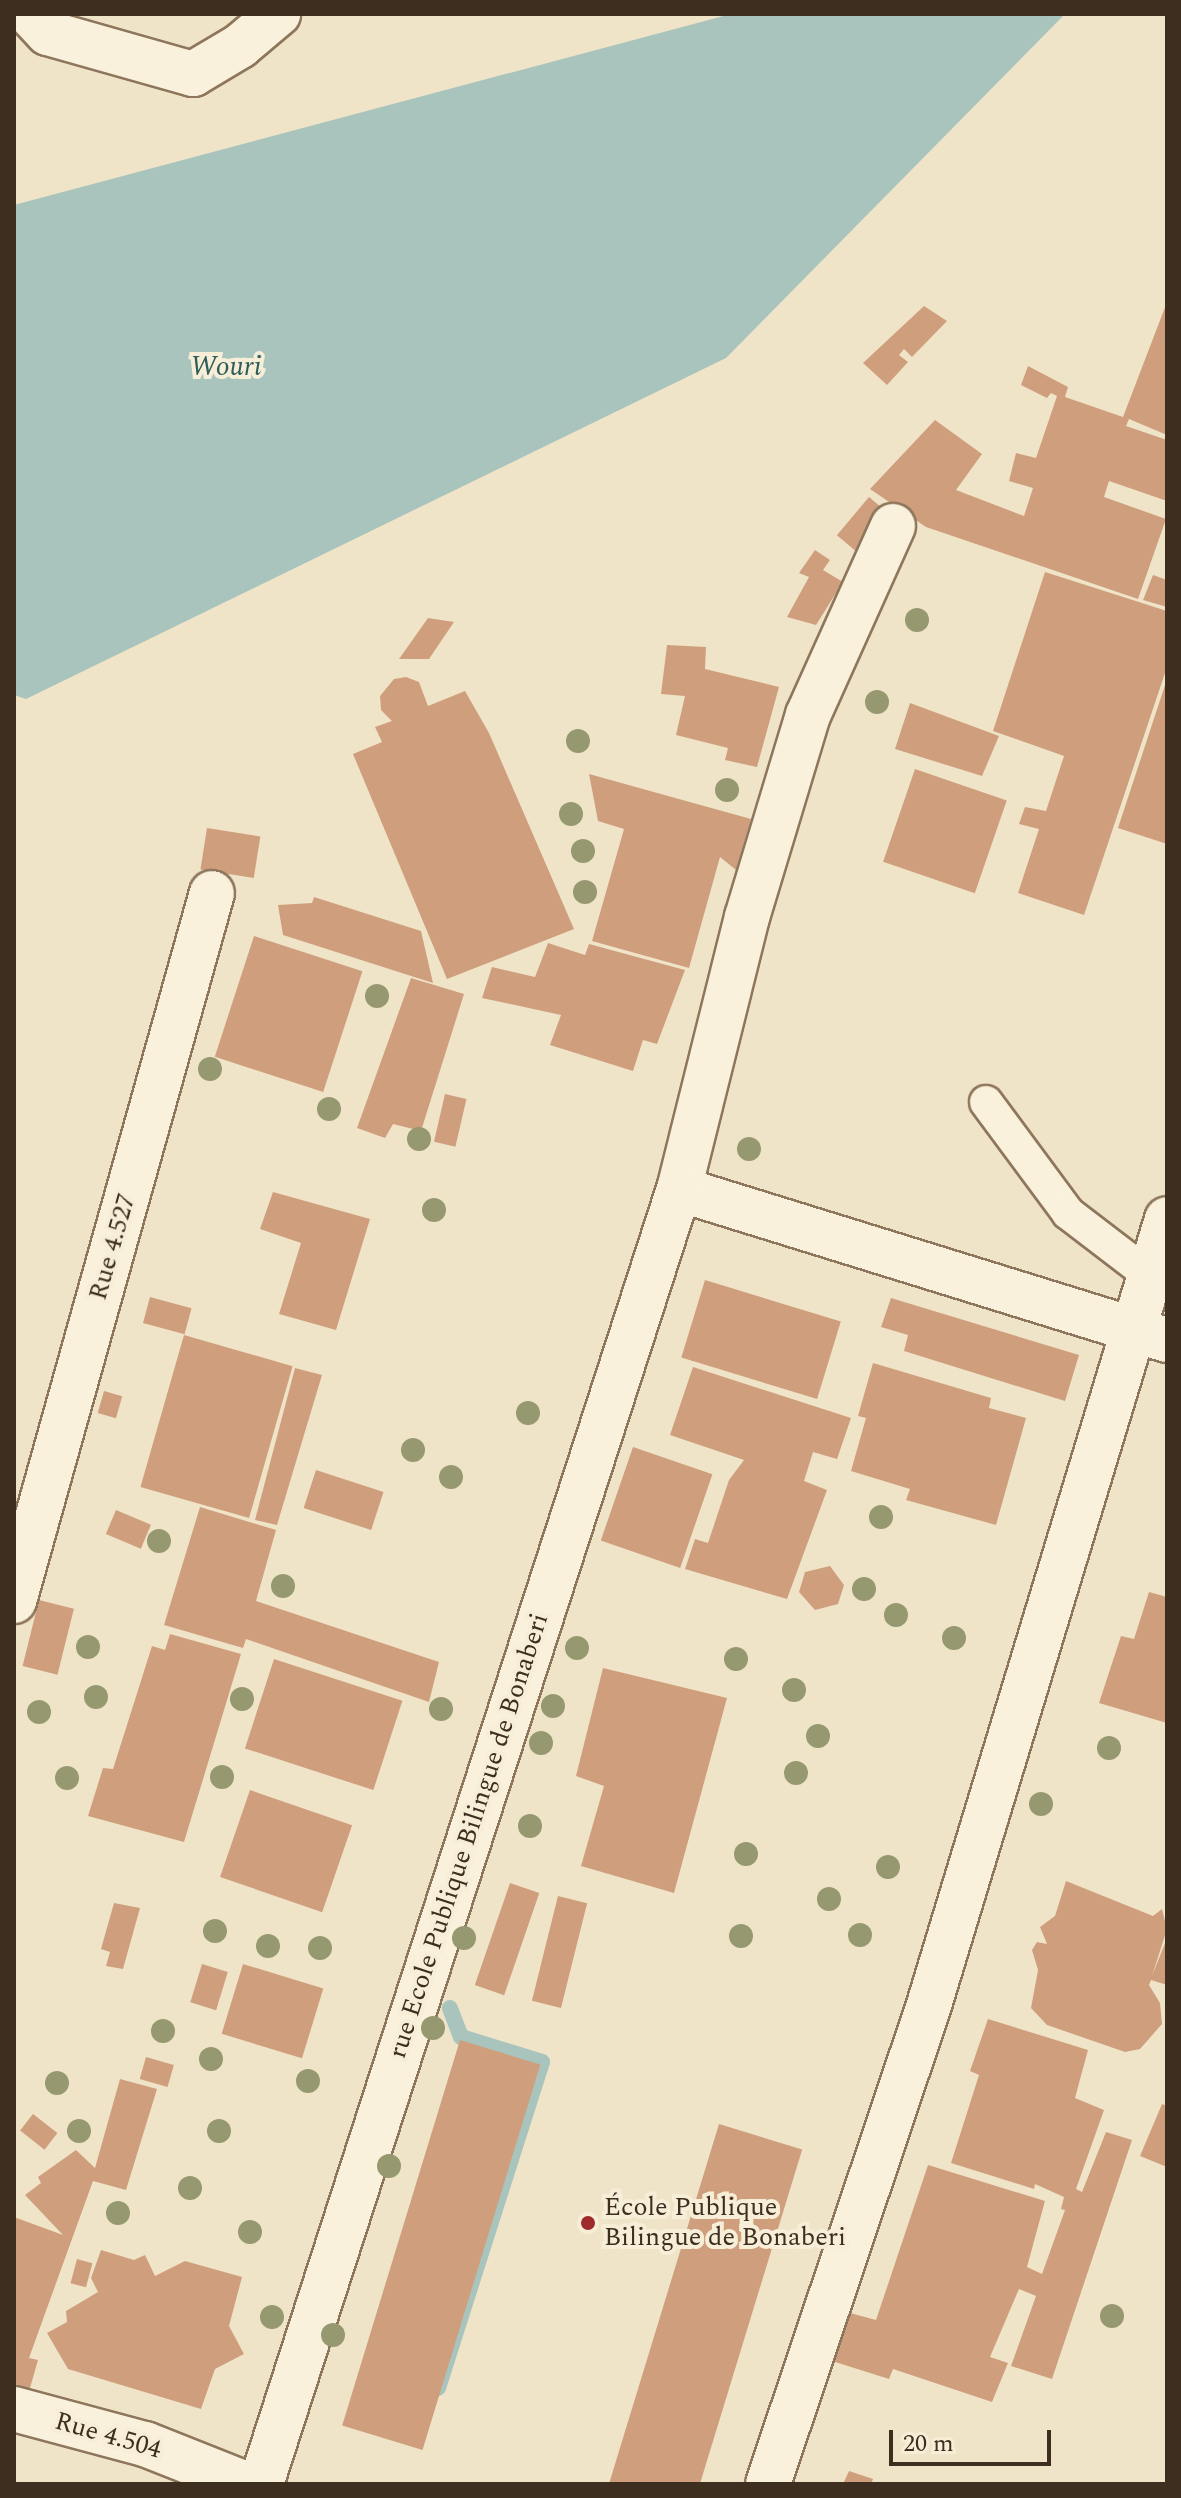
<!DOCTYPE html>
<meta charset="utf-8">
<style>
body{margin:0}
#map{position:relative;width:1181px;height:2498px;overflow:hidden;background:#f0e4c8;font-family:Spectral,serif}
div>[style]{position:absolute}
.water>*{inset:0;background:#a9c4bc}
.stream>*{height:16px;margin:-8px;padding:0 8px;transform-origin:8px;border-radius:8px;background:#a9c4bc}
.building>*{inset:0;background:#cf9f7d;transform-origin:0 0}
.roads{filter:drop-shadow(2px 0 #8d765c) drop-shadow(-2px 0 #8d765c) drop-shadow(0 2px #8d765c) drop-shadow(0 -2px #8d765c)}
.lane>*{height:32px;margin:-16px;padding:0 16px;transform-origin:16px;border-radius:16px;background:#faf1dc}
.street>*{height:44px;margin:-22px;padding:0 22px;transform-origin:22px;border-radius:22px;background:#faf1dc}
.trees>*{width:24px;height:24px;margin:-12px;border-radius:50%;background:#96986f}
.dots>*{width:22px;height:22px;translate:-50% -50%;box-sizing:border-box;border:4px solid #f7eed8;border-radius:50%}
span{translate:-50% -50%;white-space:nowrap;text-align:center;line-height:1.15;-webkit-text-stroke:8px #f7eed8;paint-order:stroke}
.street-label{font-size:26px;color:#3d2e20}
.poi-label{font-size:26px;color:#3d2e20}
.left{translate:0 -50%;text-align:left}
.water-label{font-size:28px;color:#2f5d5a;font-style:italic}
.frame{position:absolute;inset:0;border:16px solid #3d2e20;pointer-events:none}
.scale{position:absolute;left:889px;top:2430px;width:162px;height:36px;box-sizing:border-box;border:4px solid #3d2e20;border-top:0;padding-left:10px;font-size:24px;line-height:28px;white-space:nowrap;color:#3d2e20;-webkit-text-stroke:6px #f7eed8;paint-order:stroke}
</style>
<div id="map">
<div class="water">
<i style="clip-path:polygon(731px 14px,1065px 14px,726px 358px,26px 699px,14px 695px,14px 205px)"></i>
</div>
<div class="stream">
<i style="left:438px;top:2388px;width:342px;rotate:-72.3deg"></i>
<i style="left:542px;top:2062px;width:85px;rotate:-162.8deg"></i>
<i style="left:461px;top:2037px;width:31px;rotate:-111deg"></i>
</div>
<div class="building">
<i style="clip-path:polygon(1167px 302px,1167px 435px,1129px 419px,1126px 426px,1167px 440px,1167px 501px,1109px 481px,1104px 497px,1166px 519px,1138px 599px,926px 527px,870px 489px,935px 420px,982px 454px,956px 490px,1024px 516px,1033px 488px,1009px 481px,1016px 453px,1036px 458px,1057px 396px,1051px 393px,1047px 398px,1021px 385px,1028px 366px,1068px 387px,1065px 397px,1123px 417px)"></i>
<i style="clip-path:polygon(924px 306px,947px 321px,912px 357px,904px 349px,899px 355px,908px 362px,887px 385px,863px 363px)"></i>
<i style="left:869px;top:497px;width:25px;height:50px;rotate:40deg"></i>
<i style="clip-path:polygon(815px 550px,830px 560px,823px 570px,843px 582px,816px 625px,787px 617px,809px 577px,799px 573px)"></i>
<i style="clip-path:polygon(1045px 572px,1167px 611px,1167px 667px,1084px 915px,1018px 893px,1039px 829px,1019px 824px,1025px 807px,1046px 811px,1064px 756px,993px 731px)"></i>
<i style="clip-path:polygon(1153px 575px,1167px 580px,1167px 607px,1143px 600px)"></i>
<i style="clip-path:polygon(428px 618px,454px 622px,429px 659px,399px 659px)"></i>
<i style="clip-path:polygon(667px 645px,706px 647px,705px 669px,779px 687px,757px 767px,725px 760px,728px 748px,676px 735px,685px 696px,661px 694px)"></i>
<i style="clip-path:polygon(406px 677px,419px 682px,428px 706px,465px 691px,489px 733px,574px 929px,447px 979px,353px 754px,382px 742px,375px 727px,392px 721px,381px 710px,380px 696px,394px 679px)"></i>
<i style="clip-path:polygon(1166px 682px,1167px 682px,1167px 844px,1118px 828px)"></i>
<i style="clip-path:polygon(910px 703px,999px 736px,982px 776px,895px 749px)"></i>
<i style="left:915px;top:769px;width:97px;height:98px;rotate:19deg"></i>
<i style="clip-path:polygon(589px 774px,751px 819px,736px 870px,720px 857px,689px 968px,592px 941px,624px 829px,598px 821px)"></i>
<i style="left:207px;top:828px;width:54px;height:42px;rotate:9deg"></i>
<i style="clip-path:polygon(314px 897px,421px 931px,433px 983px,283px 935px,278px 905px,312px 903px)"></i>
<i style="left:254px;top:936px;width:114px;height:127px;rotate:18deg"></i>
<i style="clip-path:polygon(548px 943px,585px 955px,589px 944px,685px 970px,657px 1044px,643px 1040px,633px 1071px,550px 1045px,561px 1015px,482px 998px,492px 967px,535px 977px)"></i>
<i style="clip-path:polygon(411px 978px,464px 994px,421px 1131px,393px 1124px,385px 1138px,357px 1128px)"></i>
<i style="left:445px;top:1094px;width:22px;height:49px;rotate:13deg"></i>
<i style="clip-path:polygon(273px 1192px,370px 1219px,336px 1330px,279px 1314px,301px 1243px,260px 1229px)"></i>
<i style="left:705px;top:1280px;width:142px;height:81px;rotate:17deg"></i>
<i style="left:150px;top:1297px;width:43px;height:27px;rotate:15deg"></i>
<i style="clip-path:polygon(891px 1298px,1079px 1355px,1065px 1401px,904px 1351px,908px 1335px,881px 1327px)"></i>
<i style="left:184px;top:1335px;width:113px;height:158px;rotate:16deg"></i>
<i style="clip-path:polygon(873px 1363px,991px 1398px,989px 1408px,1026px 1418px,996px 1525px,906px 1500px,910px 1489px,851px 1471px,866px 1418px,858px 1416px)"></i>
<i style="clip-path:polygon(693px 1367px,851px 1418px,837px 1459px,813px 1452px,804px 1481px,827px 1490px,787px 1599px,685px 1569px,695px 1539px,708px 1543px,729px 1480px,744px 1460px,670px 1435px)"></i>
<i style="clip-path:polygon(295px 1368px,322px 1375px,277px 1525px,255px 1520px)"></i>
<i style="left:104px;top:1391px;width:19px;height:23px;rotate:16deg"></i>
<i style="left:633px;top:1447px;width:84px;height:99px;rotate:19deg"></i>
<i style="left:316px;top:1470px;width:71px;height:40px;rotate:18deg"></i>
<i style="clip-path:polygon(200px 1507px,276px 1530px,256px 1601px,439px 1662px,429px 1702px,246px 1639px,243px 1648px,164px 1625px)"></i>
<i style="left:116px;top:1510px;width:38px;height:26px;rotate:23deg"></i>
<i style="clip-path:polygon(830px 1566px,844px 1585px,838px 1604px,815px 1610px,799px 1592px,805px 1572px)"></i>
<i style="clip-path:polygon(1149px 1592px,1167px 1597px,1167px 1723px,1099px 1703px,1121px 1636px,1134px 1639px)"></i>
<i style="left:39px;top:1600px;width:36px;height:68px;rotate:14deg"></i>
<i style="clip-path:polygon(170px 1634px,241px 1654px,184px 1842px,88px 1816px,103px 1768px,113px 1769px,152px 1646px,165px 1650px)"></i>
<i style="left:274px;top:1659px;width:135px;height:94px;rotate:18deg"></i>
<i style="clip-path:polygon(603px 1668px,727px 1698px,674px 1893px,581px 1866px,604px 1786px,576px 1776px)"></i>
<i style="left:250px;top:1790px;width:108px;height:92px;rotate:19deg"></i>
<i style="clip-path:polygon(1066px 1881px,1153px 1916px,1162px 1909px,1167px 1929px,1152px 1976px,1167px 1938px,1167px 1985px,1151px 1980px,1149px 1985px,1160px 2003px,1162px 2024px,1140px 2049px,1125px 2052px,1047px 2025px,1031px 2008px,1038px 1970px,1032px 1950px,1037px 1942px,1047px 1944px,1040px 1927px,1055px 1916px)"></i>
<i style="left:510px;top:1883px;width:31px;height:108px;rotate:19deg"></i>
<i style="left:558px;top:1896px;width:30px;height:108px;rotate:14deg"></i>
<i style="clip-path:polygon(114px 1903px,140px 1908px,123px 1969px,106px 1966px,110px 1952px,101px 1949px)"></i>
<i style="left:202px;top:1964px;width:27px;height:40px;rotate:17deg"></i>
<i style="left:243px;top:1964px;width:84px;height:73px;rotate:17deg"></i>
<i style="clip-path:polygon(988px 2019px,1088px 2050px,1075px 2098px,1104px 2110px,1076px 2189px,1082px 2192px,1106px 2132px,1132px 2140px,1052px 2379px,1011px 2366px,1036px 2296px,1019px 2289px,990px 2357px,1008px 2363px,992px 2402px,893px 2369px,889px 2379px,832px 2361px,850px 2313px,876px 2320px,928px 2165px,1045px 2201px,1027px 2267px,1042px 2274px,1065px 2210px,1061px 2209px,1064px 2197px,1035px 2184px,1034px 2189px,951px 2163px,979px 2075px,970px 2071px)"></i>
<i style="left:460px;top:2040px;width:84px;height:403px;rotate:17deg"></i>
<i style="left:146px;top:2057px;width:29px;height:23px;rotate:16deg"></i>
<i style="clip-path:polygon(120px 2079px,157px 2089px,126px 2190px,93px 2181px,29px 2358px,38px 2360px,28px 2395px,14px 2390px,14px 2217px,63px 2235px,25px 2195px,41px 2183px,38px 2177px,76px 2150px,95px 2168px)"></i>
<i style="clip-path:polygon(1162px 2104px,1167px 2106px,1167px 2167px,1140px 2156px)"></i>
<i style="left:33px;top:2114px;width:31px;height:21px;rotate:38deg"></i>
<i style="left:719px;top:2124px;width:87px;height:378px;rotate:17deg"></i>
<i style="clip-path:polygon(101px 2250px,134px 2260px,145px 2255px,155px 2276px,185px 2261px,242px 2277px,229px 2326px,244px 2354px,215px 2369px,201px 2409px,68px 2369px,47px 2333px,67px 2322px,66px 2311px,98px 2292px,91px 2278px)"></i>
<i style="left:77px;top:2259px;width:16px;height:25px;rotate:15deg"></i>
<i style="clip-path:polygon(849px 2471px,873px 2479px,871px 2484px,843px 2484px)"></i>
</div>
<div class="roads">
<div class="lane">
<i style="left:986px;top:1102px;width:138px;rotate:53.5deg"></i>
<i style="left:1068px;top:1213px;width:102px;rotate:37.4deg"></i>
</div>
<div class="street">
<i style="left:30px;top:14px;width:26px;rotate:47deg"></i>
<i style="left:48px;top:33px;width:151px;rotate:15.8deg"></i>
<i style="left:193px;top:74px;width:55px;rotate:-30.8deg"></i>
<i style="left:240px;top:46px;width:50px;rotate:-40.1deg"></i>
<i style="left:893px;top:526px;width:207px;rotate:114.2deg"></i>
<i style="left:808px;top:715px;width:211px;rotate:106.8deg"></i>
<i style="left:747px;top:917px;width:280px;rotate:104deg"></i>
<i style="left:679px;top:1189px;width:511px;rotate:17.19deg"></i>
<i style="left:14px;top:1601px;width:735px;rotate:-74.38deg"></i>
<i style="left:14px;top:2409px;width:136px;rotate:15deg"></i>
<i style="left:145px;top:2444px;width:109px;rotate:21.6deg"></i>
<i style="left:261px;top:2484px;width:1361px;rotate:-72.11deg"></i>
<i style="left:768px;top:2484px;width:505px;rotate:-71.42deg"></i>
<i style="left:929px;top:2005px;width:821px;rotate:-73.15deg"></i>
</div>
</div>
<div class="trees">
<i style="left:917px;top:620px"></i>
<i style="left:877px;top:702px"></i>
<i style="left:578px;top:741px"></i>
<i style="left:727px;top:790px"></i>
<i style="left:571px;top:814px"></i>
<i style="left:583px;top:851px"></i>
<i style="left:585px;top:892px"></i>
<i style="left:377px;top:996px"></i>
<i style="left:210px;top:1069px"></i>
<i style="left:329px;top:1109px"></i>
<i style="left:419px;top:1139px"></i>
<i style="left:749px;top:1149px"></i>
<i style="left:434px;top:1210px"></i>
<i style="left:528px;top:1413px"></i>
<i style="left:413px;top:1450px"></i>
<i style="left:451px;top:1477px"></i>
<i style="left:881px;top:1517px"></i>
<i style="left:159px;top:1541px"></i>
<i style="left:283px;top:1586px"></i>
<i style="left:864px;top:1589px"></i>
<i style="left:896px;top:1615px"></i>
<i style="left:954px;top:1638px"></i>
<i style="left:88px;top:1647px"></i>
<i style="left:577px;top:1648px"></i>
<i style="left:736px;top:1659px"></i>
<i style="left:794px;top:1690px"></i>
<i style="left:96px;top:1697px"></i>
<i style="left:242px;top:1699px"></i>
<i style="left:553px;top:1706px"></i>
<i style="left:441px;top:1709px"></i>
<i style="left:39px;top:1712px"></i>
<i style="left:818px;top:1736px"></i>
<i style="left:541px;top:1743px"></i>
<i style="left:1109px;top:1748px"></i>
<i style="left:796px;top:1773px"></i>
<i style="left:222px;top:1777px"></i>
<i style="left:67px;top:1778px"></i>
<i style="left:1041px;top:1804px"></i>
<i style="left:530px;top:1826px"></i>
<i style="left:746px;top:1854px"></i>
<i style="left:888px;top:1867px"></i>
<i style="left:829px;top:1899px"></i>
<i style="left:215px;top:1931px"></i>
<i style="left:860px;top:1935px"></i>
<i style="left:741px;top:1936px"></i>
<i style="left:464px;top:1938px"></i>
<i style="left:268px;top:1946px"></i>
<i style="left:320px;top:1948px"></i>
<i style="left:433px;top:2028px"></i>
<i style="left:163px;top:2031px"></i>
<i style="left:211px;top:2059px"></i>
<i style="left:308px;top:2081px"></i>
<i style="left:57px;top:2083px"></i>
<i style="left:79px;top:2131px"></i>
<i style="left:219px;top:2131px"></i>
<i style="left:389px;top:2166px"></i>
<i style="left:190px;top:2188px"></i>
<i style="left:118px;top:2213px"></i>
<i style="left:250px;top:2232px"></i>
<i style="left:1112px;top:2316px"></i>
<i style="left:272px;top:2317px"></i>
<i style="left:333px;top:2335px"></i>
</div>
<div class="dots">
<i style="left:588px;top:2223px;background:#9e2a2b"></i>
</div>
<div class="street-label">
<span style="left:113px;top:1247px;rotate:-74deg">Rue 4.527</span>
<span style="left:469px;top:1836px;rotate:-72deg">rue Ecole Publique Bilingue de Bonaberi</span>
<span style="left:108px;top:2436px;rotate:16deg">Rue 4.504</span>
</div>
<div class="poi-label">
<span class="left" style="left:604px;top:2223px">École Publique<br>Bilingue de Bonaberi</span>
</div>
<div class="water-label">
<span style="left:226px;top:367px">Wouri</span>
</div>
<div class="frame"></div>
<div class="scale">20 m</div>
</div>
